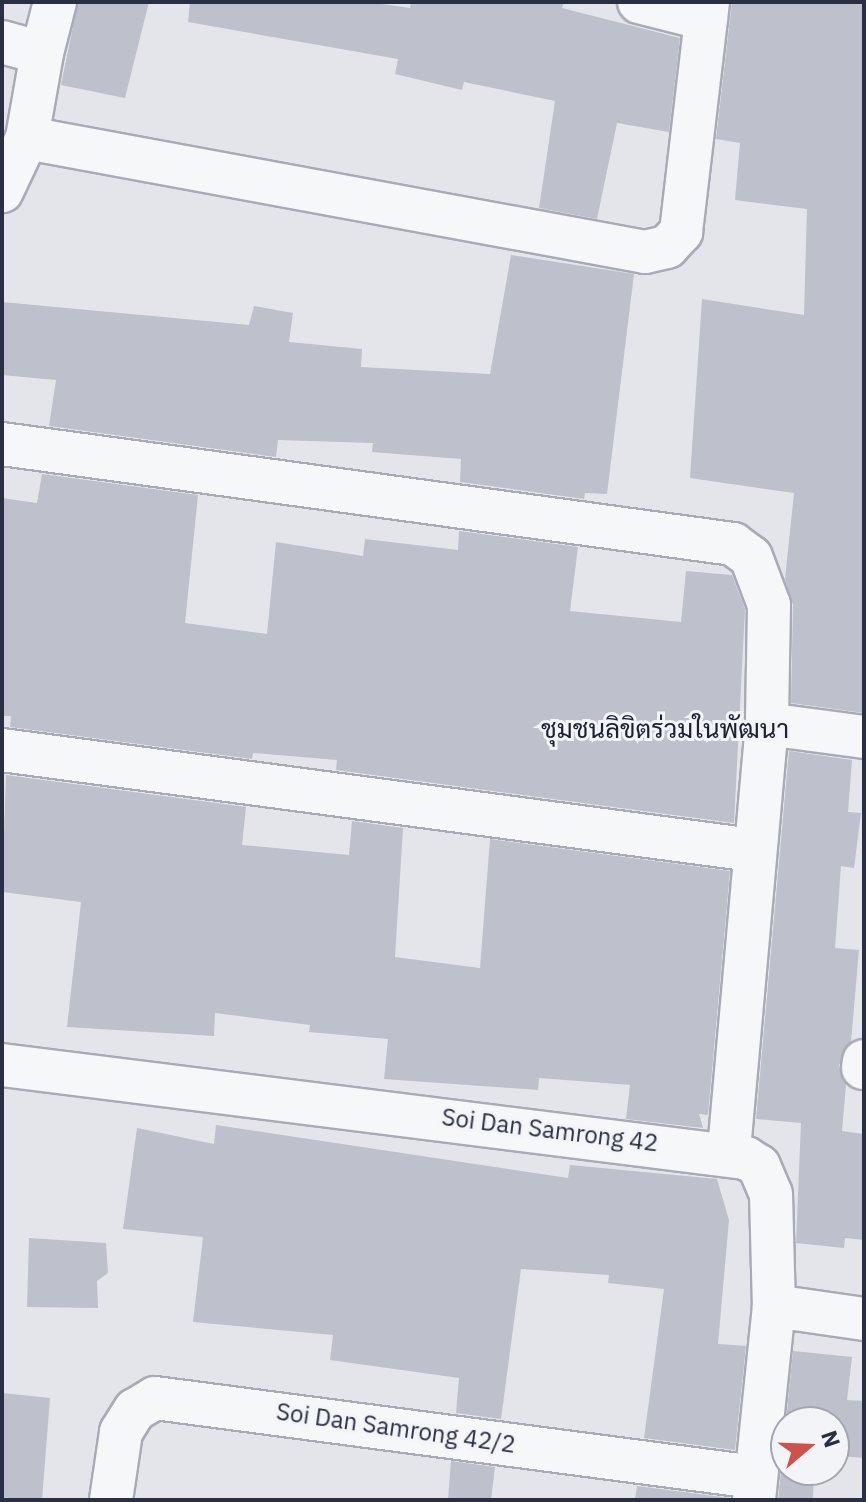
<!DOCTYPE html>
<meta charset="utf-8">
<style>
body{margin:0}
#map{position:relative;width:866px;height:1502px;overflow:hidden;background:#e3e5eb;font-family:"IBM Plex Sans",Sarabun,sans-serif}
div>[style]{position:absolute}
.building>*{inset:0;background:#bec0cb}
.roads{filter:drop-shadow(2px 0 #a8abb6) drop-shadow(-2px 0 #a8abb6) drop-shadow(0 2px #a8abb6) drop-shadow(0 -2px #a8abb6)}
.street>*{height:42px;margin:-21px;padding:0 21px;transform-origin:21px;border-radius:21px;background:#f6f7f9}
span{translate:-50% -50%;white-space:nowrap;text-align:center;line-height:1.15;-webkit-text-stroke:6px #f3f4f8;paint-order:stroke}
.street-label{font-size:24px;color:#2b2f44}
.neighbourhood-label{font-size:26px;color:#1d2035}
.frame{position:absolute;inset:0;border:4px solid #2b2f44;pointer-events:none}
.north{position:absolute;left:770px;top:1406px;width:80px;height:80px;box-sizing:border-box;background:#f3f4f8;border:2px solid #a3a5b0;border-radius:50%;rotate:71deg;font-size:22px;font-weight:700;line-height:32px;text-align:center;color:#2b2f44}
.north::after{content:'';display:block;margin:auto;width:28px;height:36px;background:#ce514b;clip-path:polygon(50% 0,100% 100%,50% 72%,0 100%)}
</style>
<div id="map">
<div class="building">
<i style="clip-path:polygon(78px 2px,149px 2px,125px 98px,61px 85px)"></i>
<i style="clip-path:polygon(190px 2px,368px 2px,410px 8px,411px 2px,564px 2px,562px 8px,680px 38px,669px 132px,617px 123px,597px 219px,539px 208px,555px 101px,464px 82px,462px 90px,395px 74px,398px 59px,188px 22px)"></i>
<i style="clip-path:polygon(732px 2px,864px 2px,864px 713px,791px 703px,793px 605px,785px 579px,794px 493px,690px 478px,702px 299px,804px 315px,807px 209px,735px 200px,740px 143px,716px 139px)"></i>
<i style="clip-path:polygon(511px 255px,634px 274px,607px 494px,585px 493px,584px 499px,460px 482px,461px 459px,372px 452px,373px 443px,278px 440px,276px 457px,49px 426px,56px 380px,2px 375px,2px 302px,249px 325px,254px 306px,293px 313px,289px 342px,362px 349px,361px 367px,490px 374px)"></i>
<i style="clip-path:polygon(42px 474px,198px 495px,185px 623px,267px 634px,276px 542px,363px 556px,365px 539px,458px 550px,459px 531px,578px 547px,570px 611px,681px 622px,686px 571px,732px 575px,745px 609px,734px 823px,336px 770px,337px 760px,253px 753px,252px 759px,10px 727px,11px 716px,2px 716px,2px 498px,37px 503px)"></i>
<i style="clip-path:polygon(789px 751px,852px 760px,848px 812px,861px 813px,854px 868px,841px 866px,835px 948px,859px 950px,851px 1042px,839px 1065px,846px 1085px,842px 1131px,864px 1134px,864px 1240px,845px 1238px,844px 1248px,796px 1243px,801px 1123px,756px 1119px)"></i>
<i style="clip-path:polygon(6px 775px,246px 807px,242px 845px,349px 855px,352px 821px,403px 828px,395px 957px,480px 968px,490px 839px,730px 871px,708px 1115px,699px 1114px,703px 1128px,626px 1119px,630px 1085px,539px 1078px,538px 1090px,384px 1079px,388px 1039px,309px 1032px,310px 1025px,215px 1013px,214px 1036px,67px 1027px,81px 902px,2px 892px)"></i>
<i style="clip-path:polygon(216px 1125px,568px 1178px,570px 1165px,717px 1179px,729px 1220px,718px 1344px,746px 1346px,735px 1450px,644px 1438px,664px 1289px,608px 1283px,609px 1275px,521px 1269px,501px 1419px,456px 1413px,459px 1378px,330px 1360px,333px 1335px,193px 1322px,203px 1237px,123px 1229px,137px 1128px,214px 1144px)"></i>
<i style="clip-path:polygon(29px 1238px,106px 1243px,108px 1273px,97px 1281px,98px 1308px,27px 1307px)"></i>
<i style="clip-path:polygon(793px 1351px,852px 1357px,847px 1400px,864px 1401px,864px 1458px,842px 1456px,841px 1463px,834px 1462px,834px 1422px,786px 1422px)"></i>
<i style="clip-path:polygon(2px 1393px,50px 1398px,42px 1500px,2px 1500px)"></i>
<i style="clip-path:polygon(786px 1424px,786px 1470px,814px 1470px,813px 1500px,778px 1500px)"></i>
<i style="clip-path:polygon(451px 1461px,495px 1467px,491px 1500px,448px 1500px)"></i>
<i style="clip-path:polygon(637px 1486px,730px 1498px,730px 1500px,635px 1500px)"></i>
</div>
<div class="roads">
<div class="street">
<i style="left:639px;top:2px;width:69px;rotate:14.2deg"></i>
<i style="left:2px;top:42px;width:41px;rotate:15.4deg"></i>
<i style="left:42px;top:53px;width:86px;rotate:100deg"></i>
<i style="left:27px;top:138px;width:59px;rotate:115.3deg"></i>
<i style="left:42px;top:53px;width:53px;rotate:-75.7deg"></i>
<i style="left:27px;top:138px;width:628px;rotate:10.45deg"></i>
<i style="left:645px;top:252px;width:23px;rotate:-13deg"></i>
<i style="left:667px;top:247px;width:21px;rotate:-47deg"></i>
<i style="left:681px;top:232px;width:232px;rotate:-83.3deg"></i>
<i style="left:2px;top:444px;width:738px;rotate:7.79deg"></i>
<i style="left:733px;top:544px;width:22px;rotate:36deg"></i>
<i style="left:751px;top:557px;width:51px;rotate:69.4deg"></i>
<i style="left:769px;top:605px;width:119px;rotate:91deg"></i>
<i style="left:767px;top:724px;width:429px;rotate:95.1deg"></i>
<i style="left:767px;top:724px;width:98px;rotate:7.6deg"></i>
<i style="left:2px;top:750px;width:757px;rotate:7.59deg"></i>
<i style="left:2px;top:1065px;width:750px;rotate:7.13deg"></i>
<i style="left:746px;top:1158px;width:15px;rotate:32deg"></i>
<i style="left:759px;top:1166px;width:30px;rotate:67deg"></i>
<i style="left:771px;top:1194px;width:112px;rotate:88.5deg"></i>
<i style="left:774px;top:1306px;width:195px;rotate:95.9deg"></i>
<i style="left:863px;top:1068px;width:7px;rotate:-82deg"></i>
<i style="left:774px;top:1306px;width:91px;rotate:8.2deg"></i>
<i style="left:111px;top:1500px;width:69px;rotate:-81.6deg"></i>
<i style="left:121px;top:1432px;width:26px;rotate:-58deg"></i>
<i style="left:135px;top:1410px;width:23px;rotate:-31deg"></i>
<i style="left:155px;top:1398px;width:604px;rotate:7.51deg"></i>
</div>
</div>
<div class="street-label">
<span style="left:550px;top:1130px;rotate:7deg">Soi Dan Samrong 42</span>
<span style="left:396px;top:1428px;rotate:8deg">Soi Dan Samrong 42/2</span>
</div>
<div class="neighbourhood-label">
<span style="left:665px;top:729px">ชุมชนลิขิตร่วมในพัฒนา</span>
</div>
<div class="frame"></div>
<div class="north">N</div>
</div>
